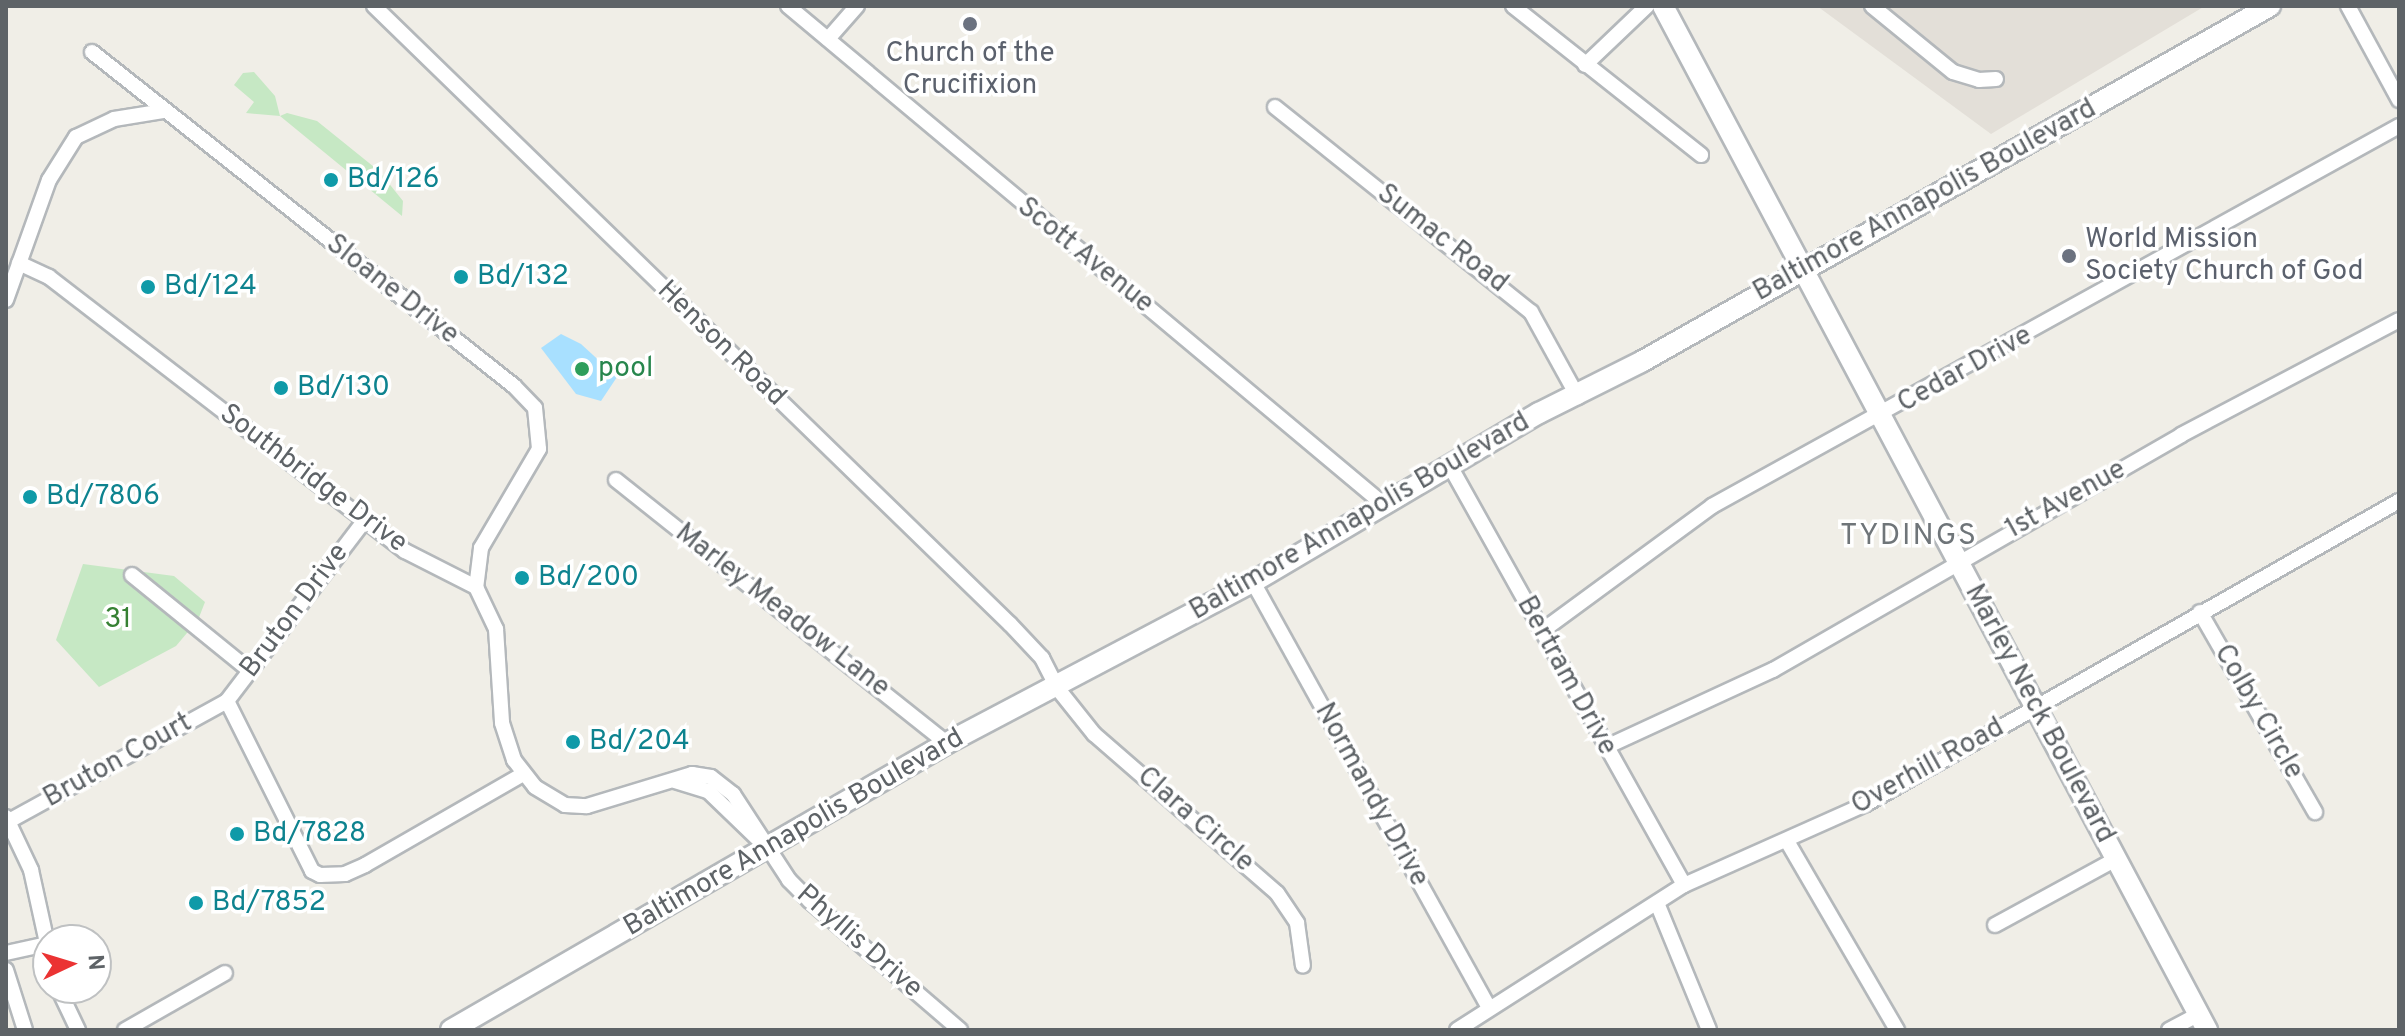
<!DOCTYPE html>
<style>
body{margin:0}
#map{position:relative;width:2405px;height:1036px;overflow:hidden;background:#f0eee7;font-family:Overpass,sans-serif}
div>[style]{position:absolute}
.education>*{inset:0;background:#e3dfd8}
.green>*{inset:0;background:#c6e8c4}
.water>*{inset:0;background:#a8e0ff}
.roads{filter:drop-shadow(2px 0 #b4b8bb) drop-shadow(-2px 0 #b4b8bb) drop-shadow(0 2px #b4b8bb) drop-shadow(0 -2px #b4b8bb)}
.street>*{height:14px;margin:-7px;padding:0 7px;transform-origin:7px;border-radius:7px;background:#fff}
.secondary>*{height:20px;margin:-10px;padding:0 10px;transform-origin:10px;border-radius:10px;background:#fff}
.dots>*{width:22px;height:22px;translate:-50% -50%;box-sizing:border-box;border:4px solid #fff;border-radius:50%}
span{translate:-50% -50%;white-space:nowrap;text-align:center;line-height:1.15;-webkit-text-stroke:7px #fff;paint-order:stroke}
.worship-label{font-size:28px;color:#5b616d}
.left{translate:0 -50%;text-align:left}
.culture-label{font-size:28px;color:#0d838f}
.street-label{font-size:28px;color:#5e6367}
.leisure-label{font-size:28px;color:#27864d}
.park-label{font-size:28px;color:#368133}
.neighbourhood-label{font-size:30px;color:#6f7579;letter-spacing:2px}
.frame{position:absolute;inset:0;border:8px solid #5e6367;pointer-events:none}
.north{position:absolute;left:32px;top:924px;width:80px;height:80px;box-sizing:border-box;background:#fff;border:2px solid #bfc1c2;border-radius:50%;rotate:86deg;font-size:22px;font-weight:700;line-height:32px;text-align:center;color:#5e6367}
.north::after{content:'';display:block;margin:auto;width:28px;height:36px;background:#eb3333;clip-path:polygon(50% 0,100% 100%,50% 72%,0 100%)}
</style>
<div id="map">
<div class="education">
<i style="clip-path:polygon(1817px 6px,2205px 6px,1991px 134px)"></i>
</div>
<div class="green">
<i style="clip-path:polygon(254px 72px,275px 96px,280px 116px,287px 113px,317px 121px,379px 171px,403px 201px,402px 216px,280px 116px,246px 113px,254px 102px,234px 85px,243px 73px)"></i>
<i style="clip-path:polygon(83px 564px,174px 576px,205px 602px,198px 620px,176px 646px,99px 687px,56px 640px)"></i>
</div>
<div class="water">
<i style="clip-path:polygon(561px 334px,581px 344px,617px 377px,601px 401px,576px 394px,541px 348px)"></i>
</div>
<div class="roads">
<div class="street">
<i style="left:374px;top:6px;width:887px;rotate:44.18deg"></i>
<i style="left:1010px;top:624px;width:47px;rotate:46.7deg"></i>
<i style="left:1042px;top:658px;width:35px;rotate:63deg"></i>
<i style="left:1058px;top:689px;width:58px;rotate:51.3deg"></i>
<i style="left:1094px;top:734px;width:242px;rotate:41deg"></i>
<i style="left:1277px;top:893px;width:36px;rotate:56deg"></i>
<i style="left:1297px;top:923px;width:43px;rotate:82.1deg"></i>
<i style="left:788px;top:6px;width:776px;rotate:39.93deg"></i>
<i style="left:1513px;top:6px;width:240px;rotate:38.4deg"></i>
<i style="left:1872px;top:6px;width:104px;rotate:39.2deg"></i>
<i style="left:1953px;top:72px;width:27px;rotate:17deg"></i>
<i style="left:1979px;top:80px;width:17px;rotate:-3deg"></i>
<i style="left:2348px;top:6px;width:107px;rotate:61.5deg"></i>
<i style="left:828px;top:39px;width:44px;rotate:-48.7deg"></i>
<i style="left:92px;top:52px;width:538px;rotate:38.36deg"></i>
<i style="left:514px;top:386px;width:30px;rotate:46deg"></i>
<i style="left:535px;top:408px;width:41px;rotate:84.4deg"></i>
<i style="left:539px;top:449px;width:115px;rotate:120.4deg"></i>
<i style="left:481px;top:548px;width:39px;rotate:97deg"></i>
<i style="left:1585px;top:65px;width:86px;rotate:-43.6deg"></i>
<i style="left:1275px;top:107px;width:328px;rotate:38.7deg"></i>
<i style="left:1531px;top:312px;width:97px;rotate:61.1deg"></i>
<i style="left:19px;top:263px;width:33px;rotate:25deg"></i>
<i style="left:49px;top:277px;width:449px;rotate:37.6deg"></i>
<i style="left:405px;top:551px;width:80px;rotate:26.9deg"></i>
<i style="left:476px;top:587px;width:47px;rotate:64.5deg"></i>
<i style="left:496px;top:629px;width:94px;rotate:86.3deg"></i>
<i style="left:502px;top:723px;width:39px;rotate:72deg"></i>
<i style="left:514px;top:760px;width:34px;rotate:52deg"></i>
<i style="left:535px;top:787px;width:35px;rotate:31deg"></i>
<i style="left:565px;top:805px;width:22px;rotate:3deg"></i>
<i style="left:587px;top:806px;width:110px;rotate:-16.9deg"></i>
<i style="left:692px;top:774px;width:19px;rotate:9deg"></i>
<i style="left:711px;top:777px;width:28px;rotate:38deg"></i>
<i style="left:733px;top:794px;width:103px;rotate:56.9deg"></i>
<i style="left:789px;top:880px;width:30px;rotate:45deg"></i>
<i style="left:810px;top:901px;width:198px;rotate:40.7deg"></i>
<i style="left:6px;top:300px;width:127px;rotate:-70.3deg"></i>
<i style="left:49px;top:180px;width:51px;rotate:-57.9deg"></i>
<i style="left:76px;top:137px;width:42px;rotate:-25.3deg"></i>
<i style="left:114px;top:119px;width:51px;rotate:-9.1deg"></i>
<i style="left:1450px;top:466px;width:480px;rotate:60.8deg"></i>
<i style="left:616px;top:480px;width:423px;rotate:38.5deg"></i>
<i style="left:132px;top:575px;width:151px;rotate:39.1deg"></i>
<i style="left:1253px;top:582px;width:487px;rotate:61deg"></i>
<i style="left:2200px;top:612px;width:231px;rotate:60.1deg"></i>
<i style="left:1542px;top:631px;width:211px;rotate:-36.3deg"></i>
<i style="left:1712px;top:506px;width:785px;rotate:-28.95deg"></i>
<i style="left:227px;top:701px;width:190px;rotate:63.4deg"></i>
<i style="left:312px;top:871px;width:9px;rotate:27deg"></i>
<i style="left:320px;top:875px;width:25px;rotate:-2deg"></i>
<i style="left:345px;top:874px;width:22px;rotate:-24deg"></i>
<i style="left:365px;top:865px;width:182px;rotate:-29.9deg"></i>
<i style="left:1606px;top:747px;width:184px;rotate:-24.8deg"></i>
<i style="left:1773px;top:670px;width:471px;rotate:-29.9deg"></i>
<i style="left:2181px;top:435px;width:246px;rotate:-27.8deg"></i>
<i style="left:675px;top:781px;width:34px;rotate:17deg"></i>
<i style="left:708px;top:791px;width:72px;rotate:43.9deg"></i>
<i style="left:6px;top:817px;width:59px;rotate:64.7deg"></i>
<i style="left:31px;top:870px;width:79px;rotate:77.6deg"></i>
<i style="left:9px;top:821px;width:249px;rotate:-28.8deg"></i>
<i style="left:227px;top:701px;width:226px;rotate:-52.7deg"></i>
<i style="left:1787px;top:841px;width:219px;rotate:59.8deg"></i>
<i style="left:1657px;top:903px;width:137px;rotate:67.7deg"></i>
<i style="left:1995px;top:925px;width:138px;rotate:-28.6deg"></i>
<i style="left:6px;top:953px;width:42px;rotate:-12.4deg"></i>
<i style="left:6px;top:970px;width:63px;rotate:72.4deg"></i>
<i style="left:58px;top:988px;width:47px;rotate:64.5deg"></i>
<i style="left:125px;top:1030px;width:115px;rotate:-29.7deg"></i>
<i style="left:1457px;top:1030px;width:269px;rotate:-32.6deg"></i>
<i style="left:1684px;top:885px;width:199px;rotate:-24deg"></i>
<i style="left:1866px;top:804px;width:613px;rotate:-29.62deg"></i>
<i style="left:2169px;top:1030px;width:34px;rotate:-28deg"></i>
</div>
<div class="secondary">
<i style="left:1663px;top:6px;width:1160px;rotate:62.02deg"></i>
<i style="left:451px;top:1030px;width:573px;rotate:-30.05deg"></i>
<i style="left:947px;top:743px;width:346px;rotate:-27.8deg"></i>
<i style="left:1253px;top:582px;width:332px;rotate:-30.6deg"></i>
<i style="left:1539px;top:413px;width:114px;rotate:-26.6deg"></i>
<i style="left:1641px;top:362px;width:723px;rotate:-29.51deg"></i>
</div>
</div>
<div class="dots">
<i style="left:970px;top:24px;background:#6b7280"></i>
<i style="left:331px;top:180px;background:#0f9aa8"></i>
<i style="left:2069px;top:256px;background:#6b7280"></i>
<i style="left:461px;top:277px;background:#0f9aa8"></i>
<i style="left:148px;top:287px;background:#0f9aa8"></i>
<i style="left:582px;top:369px;background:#2e9e5b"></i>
<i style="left:281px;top:388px;background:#0f9aa8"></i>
<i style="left:30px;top:497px;background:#0f9aa8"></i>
<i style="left:522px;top:578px;background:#0f9aa8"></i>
<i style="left:573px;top:742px;background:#0f9aa8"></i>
<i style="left:237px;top:834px;background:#0f9aa8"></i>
<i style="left:196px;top:903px;background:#0f9aa8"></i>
</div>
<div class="worship-label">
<span style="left:970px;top:70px">Church of the<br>Crucifixion</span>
<span class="left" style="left:2085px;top:256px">World Mission<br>Society Church of God</span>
</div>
<div class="culture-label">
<span class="left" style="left:347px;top:180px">Bd/126</span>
<span class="left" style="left:477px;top:277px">Bd/132</span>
<span class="left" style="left:164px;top:287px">Bd/124</span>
<span class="left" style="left:297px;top:388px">Bd/130</span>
<span class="left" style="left:46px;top:497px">Bd/7806</span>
<span class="left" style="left:538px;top:578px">Bd/200</span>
<span class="left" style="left:589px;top:742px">Bd/204</span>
<span class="left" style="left:253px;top:834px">Bd/7828</span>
<span class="left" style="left:212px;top:903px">Bd/7852</span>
</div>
<div class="street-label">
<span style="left:1925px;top:201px;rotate:-29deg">Baltimore Annapolis Boulevard</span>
<span style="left:1442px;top:239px;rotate:38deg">Sumac Road</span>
<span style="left:1085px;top:256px;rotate:39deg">Scott Avenue</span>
<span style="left:392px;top:290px;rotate:38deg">Sloane Drive</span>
<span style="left:721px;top:344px;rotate:44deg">Henson Road</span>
<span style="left:1965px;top:370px;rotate:-29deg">Cedar Drive</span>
<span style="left:313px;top:479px;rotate:37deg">Southbridge Drive</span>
<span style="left:2066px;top:500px;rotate:-29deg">1st Avenue</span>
<span style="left:1360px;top:517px;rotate:-30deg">Baltimore Annapolis Boulevard</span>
<span style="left:295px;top:611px;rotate:-53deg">Bruton Drive</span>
<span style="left:782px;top:611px;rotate:38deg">Marley Meadow Lane</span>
<span style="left:1566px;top:676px;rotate:61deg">Bertram Drive</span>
<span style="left:2258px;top:712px;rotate:60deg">Colby Circle</span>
<span style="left:2039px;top:714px;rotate:62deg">Marley Neck Boulevard</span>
<span style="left:118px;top:761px;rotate:-29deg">Bruton Court</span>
<span style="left:1928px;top:767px;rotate:-29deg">Overhill Road</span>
<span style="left:1371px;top:795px;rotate:61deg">Normandy Drive</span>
<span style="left:1195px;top:820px;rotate:41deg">Clara Circle</span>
<span style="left:794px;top:833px;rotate:-30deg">Baltimore Annapolis Boulevard</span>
<span style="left:859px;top:942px;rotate:41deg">Phyllis Drive</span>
</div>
<div class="leisure-label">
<span class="left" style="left:598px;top:369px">pool</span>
</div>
<div class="park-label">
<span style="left:118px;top:620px">31</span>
</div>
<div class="neighbourhood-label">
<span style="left:1909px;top:537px">TYDINGS</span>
</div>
<div class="frame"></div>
<div class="north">N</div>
</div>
